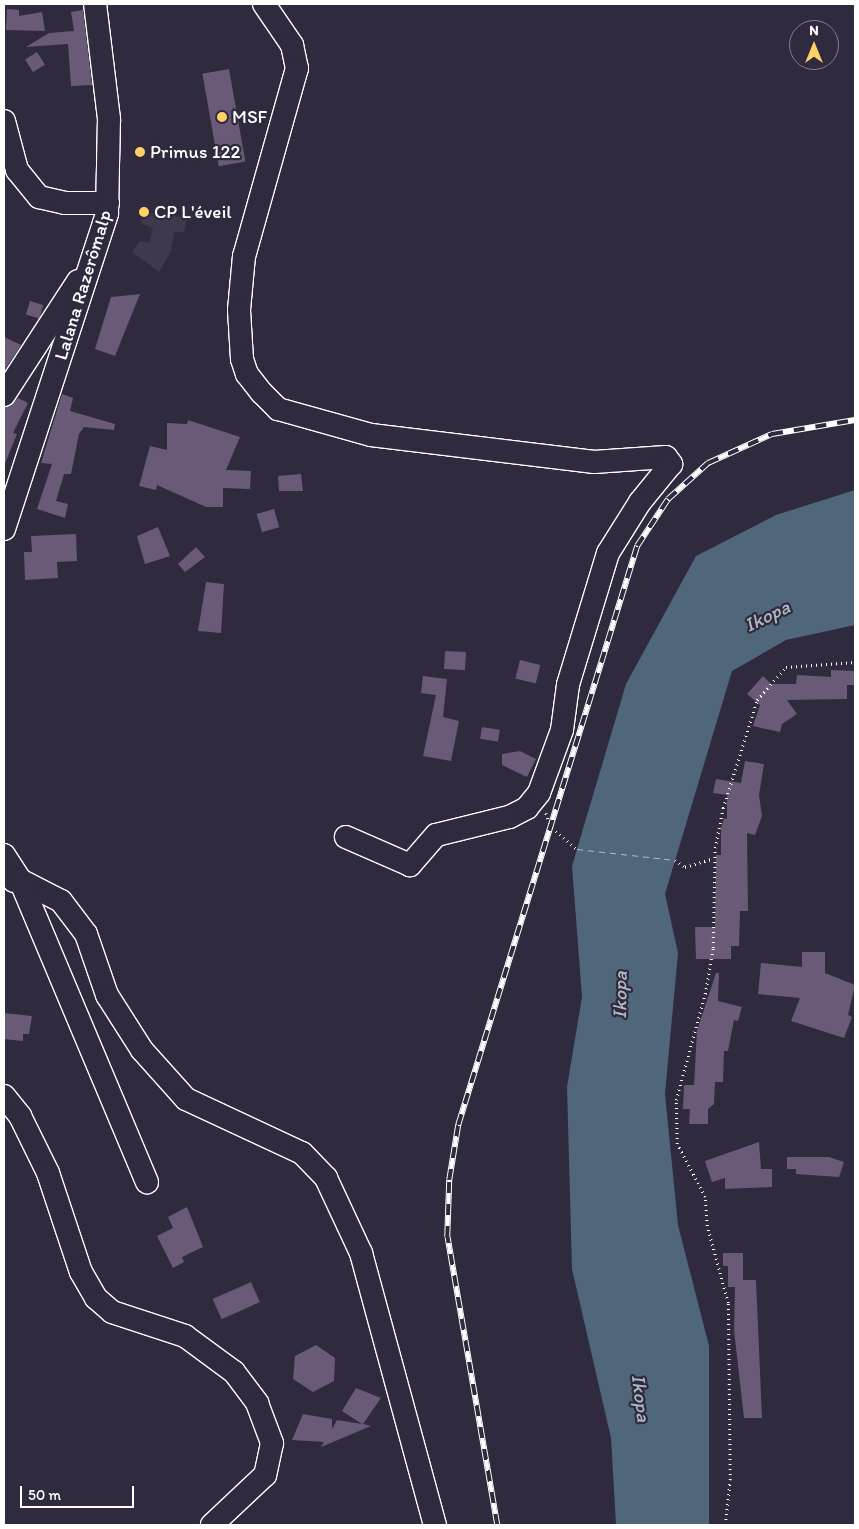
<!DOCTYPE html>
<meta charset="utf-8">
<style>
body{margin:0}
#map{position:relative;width:859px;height:1529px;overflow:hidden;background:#2f2a3d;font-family:Itim,sans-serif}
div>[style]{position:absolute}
.built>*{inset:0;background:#40394e}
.water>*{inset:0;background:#50667b}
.ferry>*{height:1px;margin-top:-0.5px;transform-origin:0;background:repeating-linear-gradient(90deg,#b0bac4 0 6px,transparent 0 11px)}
.building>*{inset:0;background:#695b77;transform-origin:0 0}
.path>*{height:2.5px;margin-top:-1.25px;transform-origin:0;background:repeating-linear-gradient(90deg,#fff 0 1px,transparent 0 5px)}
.roads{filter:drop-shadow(1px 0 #fff) drop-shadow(-1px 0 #fff) drop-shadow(0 1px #fff) drop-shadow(0 -1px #fff)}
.minor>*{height:22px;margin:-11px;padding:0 11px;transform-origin:11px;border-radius:11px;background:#2f2a3d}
.rail>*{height:5.5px;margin-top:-2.75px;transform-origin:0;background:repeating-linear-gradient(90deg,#2f2a3d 0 11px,#fff 0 22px);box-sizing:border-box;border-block:1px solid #fff}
.dots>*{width:14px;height:14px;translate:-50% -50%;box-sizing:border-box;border:2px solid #2f2a3d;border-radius:50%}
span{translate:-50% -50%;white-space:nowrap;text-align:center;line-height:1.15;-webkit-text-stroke:4.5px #2f2a3d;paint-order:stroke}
.poi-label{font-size:19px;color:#fff}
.left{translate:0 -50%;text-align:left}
.street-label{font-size:19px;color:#fff}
.water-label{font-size:20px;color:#b0bac4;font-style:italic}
.frame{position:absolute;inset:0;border:5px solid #fff;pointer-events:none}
.north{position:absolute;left:789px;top:20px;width:50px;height:50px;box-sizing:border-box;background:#2f2a3d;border:1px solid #827f8b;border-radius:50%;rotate:0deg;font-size:14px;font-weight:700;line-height:20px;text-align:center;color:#fff}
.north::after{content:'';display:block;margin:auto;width:18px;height:22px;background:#ffd166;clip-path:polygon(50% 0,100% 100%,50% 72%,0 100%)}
.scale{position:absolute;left:20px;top:1486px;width:114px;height:22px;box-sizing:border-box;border:2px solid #fff;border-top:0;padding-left:6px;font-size:15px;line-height:18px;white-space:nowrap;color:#fff;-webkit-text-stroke:4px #2f2a3d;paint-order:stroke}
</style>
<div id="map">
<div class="built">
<i style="clip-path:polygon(143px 211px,187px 218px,184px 232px,174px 232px,171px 251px,159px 272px,132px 252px,140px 241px,149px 243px,153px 228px,141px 223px)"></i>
</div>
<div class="water">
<i style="clip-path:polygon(855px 490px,855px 625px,786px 640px,732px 671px,665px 894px,678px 953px,665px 1094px,678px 1225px,709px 1346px,709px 1525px,616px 1525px,611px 1438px,572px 1269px,567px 1087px,582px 997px,572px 866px,626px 684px,696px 556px,776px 515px)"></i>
</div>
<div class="ferry">
<i style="left:577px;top:849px;width:99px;rotate:6.4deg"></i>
</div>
<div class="building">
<i style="clip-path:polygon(7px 9px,19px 10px,19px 16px,42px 12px,45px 31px,6px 30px)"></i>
<i style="clip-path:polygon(83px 10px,92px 85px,71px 86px,68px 44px,26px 47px,49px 33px,74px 31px,71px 12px)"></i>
<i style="left:37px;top:52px;width:15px;height:14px;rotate:58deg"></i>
<i style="left:229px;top:69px;width:94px;height:27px;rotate:80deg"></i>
<i style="clip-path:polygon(140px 294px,115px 356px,95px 349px,111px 297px)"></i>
<i style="left:30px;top:301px;width:14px;height:14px;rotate:17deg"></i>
<i style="clip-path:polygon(4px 337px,21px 345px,4px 371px)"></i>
<i style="clip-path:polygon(62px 394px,73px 398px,70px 411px,115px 424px,114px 430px,84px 427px,79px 434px,71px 474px,64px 474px,56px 501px,68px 504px,65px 518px,37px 509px,52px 464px,41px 463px)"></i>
<i style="clip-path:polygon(18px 398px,28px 403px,13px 433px,17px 434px,4px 466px,4px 408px)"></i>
<i style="clip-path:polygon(188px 420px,240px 437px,226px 470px,251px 471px,250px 489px,223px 488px,223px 507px,206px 507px,157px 485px,156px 490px,139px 486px,150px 446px,167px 450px,167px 423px,187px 424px)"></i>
<i style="clip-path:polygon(301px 474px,303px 491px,279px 491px,278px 476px)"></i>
<i style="left:274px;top:509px;width:19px;height:18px;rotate:74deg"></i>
<i style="clip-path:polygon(158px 527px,170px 556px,145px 564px,137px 536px)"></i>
<i style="clip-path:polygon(76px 534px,77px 561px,57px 562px,58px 578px,25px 580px,24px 552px,32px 552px,31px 536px)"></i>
<i style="clip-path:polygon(196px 547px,205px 557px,185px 572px,178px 564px)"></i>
<i style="clip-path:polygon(206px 582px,224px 584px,221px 633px,198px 631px)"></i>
<i style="left:445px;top:651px;width:21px;height:18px;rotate:3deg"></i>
<i style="left:520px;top:660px;width:21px;height:19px;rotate:14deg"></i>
<i style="clip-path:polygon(831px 670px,855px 671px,855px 685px,847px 685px,847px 699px,787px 700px,797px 714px,782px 724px,780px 732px,753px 726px,760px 705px,747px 694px,763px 676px,771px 684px,796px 684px,797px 675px,831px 677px)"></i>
<i style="clip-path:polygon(423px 676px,447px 679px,443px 717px,459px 721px,451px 761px,423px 756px,436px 695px,421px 693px)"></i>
<i style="left:482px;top:727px;width:18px;height:12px;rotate:9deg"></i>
<i style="clip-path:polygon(520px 751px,536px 759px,527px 777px,502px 765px,502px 754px)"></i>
<i style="clip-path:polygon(745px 761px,764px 764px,759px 795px,762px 816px,755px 835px,747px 833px,748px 911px,740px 911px,739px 946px,731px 946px,731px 959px,696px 959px,695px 927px,715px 927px,716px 855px,721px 855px,721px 829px,724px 818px,727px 819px,727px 795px,713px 793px,716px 779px,741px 783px)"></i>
<i style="clip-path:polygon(802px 952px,825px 952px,825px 973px,855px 985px,848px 1015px,852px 1017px,844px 1038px,791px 1021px,800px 998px,758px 994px,761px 963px,802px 967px)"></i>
<i style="clip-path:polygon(716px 973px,719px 973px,718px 1001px,742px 1007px,738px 1021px,734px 1020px,728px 1051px,724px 1051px,723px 1082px,715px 1082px,714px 1104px,708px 1109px,708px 1124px,689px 1124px,690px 1109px,683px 1109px,684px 1085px,694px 1085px,697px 1031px)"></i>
<i style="clip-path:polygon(4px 1013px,32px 1016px,29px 1034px,23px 1034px,23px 1041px,4px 1039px)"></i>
<i style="clip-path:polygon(759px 1142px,761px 1169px,772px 1169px,772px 1187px,725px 1189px,725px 1178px,712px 1182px,705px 1161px)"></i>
<i style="clip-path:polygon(787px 1157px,829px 1157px,844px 1162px,839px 1177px,796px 1174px,796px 1169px,787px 1169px)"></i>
<i style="clip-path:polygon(187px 1207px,203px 1247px,182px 1257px,184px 1262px,173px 1268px,157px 1236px,173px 1228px,168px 1217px)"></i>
<i style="clip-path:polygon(723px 1253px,743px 1253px,743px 1280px,756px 1280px,762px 1418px,744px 1418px,734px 1330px,735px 1287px,728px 1287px,728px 1266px,723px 1266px)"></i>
<i style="left:251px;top:1282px;width:22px;height:42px;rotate:66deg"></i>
<i style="clip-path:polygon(316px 1345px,335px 1358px,334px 1381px,313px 1392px,293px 1379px,295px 1356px)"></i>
<i style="clip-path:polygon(356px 1388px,381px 1398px,363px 1424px,371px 1426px,321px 1447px,324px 1442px,292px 1440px,303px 1414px,332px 1419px,332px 1429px,337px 1420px,362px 1424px,342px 1411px)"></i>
</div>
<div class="path">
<i style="left:546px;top:813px;width:16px;rotate:68deg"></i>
<i style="left:552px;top:828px;width:33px;rotate:40deg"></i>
<i style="left:675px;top:860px;width:12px;rotate:35deg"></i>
<i style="left:685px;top:867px;width:30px;rotate:-17deg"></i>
<i style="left:725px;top:1525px;width:45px;rotate:-83.7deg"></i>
<i style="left:730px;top:1480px;width:177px;rotate:-90.6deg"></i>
<i style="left:728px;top:1303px;width:80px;rotate:-105.3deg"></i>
<i style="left:707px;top:1226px;width:29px;rotate:-94deg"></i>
<i style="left:705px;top:1197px;width:60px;rotate:-117.8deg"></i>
<i style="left:677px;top:1144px;width:44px;rotate:-91.3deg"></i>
<i style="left:676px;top:1100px;width:110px;rotate:-74.7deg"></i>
<i style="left:705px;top:994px;width:47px;rotate:-80.1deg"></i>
<i style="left:713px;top:948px;width:100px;rotate:-88.9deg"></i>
<i style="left:715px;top:848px;width:41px;rotate:-78.7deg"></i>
<i style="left:723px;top:808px;width:113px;rotate:-72.5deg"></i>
<i style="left:757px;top:700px;width:44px;rotate:-48.7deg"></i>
<i style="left:786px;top:667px;width:69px;rotate:-4.1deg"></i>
</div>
<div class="roads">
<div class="minor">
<i style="left:264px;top:4px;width:50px;rotate:55.7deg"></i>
<i style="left:292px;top:45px;width:24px;rotate:78deg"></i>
<i style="left:297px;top:68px;width:195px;rotate:105.7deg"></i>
<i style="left:244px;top:256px;width:54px;rotate:95.3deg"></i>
<i style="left:239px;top:310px;width:49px;rotate:86.5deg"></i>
<i style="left:242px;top:359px;width:16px;rotate:72deg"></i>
<i style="left:247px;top:374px;width:24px;rotate:52deg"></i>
<i style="left:262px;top:393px;width:23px;rotate:45deg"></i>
<i style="left:278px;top:409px;width:97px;rotate:15.6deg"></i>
<i style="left:371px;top:435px;width:225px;rotate:6.9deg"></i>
<i style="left:594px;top:462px;width:72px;rotate:-4deg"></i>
<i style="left:666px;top:457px;width:9px;rotate:54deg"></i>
<i style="left:671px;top:464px;width:49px;rotate:129.2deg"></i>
<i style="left:640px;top:502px;width:60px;rotate:122.1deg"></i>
<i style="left:608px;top:553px;width:138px;rotate:106.9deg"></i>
<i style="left:568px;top:685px;width:45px;rotate:97.6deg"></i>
<i style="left:562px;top:730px;width:67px;rotate:110.1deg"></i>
<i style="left:539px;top:793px;width:19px;rotate:129deg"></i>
<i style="left:527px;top:808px;width:20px;rotate:153deg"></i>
<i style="left:509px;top:817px;width:75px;rotate:166.1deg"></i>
<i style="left:436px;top:835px;width:40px;rotate:131deg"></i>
<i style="left:410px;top:865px;width:70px;rotate:-156.4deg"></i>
<i style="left:4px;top:121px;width:51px;rotate:75.1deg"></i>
<i style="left:17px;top:170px;width:35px;rotate:51deg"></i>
<i style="left:39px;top:197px;width:27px;rotate:13deg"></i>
<i style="left:65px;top:203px;width:43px"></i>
<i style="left:4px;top:395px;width:136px;rotate:-57deg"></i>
<i style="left:4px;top:529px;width:332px;rotate:-71.9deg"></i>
<i style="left:107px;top:213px;width:94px;rotate:-88.8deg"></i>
<i style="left:109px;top:119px;width:116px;rotate:-96.9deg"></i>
<i style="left:4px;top:855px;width:30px;rotate:57deg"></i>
<i style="left:20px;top:880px;width:46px;rotate:27.1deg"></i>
<i style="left:61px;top:901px;width:41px;rotate:52.9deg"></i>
<i style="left:86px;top:934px;width:65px;rotate:71deg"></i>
<i style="left:107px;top:995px;width:65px;rotate:57.5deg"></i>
<i style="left:142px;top:1050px;width:66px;rotate:48.1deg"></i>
<i style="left:186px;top:1099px;width:128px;rotate:25deg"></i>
<i style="left:302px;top:1153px;width:35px;rotate:46deg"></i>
<i style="left:326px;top:1178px;width:83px;rotate:65deg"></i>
<i style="left:361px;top:1253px;width:282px;rotate:74.8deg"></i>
<i style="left:14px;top:881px;width:6px;rotate:-9deg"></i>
<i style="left:20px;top:880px;width:328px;rotate:67.2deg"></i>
<i style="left:4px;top:1096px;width:26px;rotate:51deg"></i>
<i style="left:20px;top:1116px;width:64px;rotate:63.8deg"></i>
<i style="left:48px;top:1173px;width:104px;rotate:71.6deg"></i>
<i style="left:81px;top:1272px;width:30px;rotate:60deg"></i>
<i style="left:96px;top:1298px;width:21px;rotate:41deg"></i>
<i style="left:112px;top:1312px;width:77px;rotate:18.2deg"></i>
<i style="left:185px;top:1336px;width:61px;rotate:36.3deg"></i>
<i style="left:234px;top:1372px;width:39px;rotate:53deg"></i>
<i style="left:257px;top:1403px;width:43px;rotate:69.4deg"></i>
<i style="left:272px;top:1443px;width:33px;rotate:102deg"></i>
<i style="left:265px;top:1475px;width:73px;rotate:136.7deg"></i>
</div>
</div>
<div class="rail">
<i style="left:497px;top:1525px;width:292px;rotate:-99.8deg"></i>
<i style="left:447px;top:1237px;width:57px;rotate:-88deg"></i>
<i style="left:449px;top:1180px;width:56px;rotate:-80.7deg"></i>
<i style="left:458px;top:1125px;width:606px;rotate:-72.82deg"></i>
<i style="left:637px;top:546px;width:56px;rotate:-56.6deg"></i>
<i style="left:668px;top:499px;width:54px;rotate:-42deg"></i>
<i style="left:708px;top:463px;width:70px;rotate:-24.4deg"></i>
<i style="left:772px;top:434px;width:84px;rotate:-9.6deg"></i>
</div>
<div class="dots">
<i style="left:222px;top:117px;background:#ffd166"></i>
<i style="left:140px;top:152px;background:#ffd166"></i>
<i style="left:144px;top:212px;background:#ffd166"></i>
</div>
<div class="poi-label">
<span class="left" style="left:232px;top:117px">MSF</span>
<span class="left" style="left:150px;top:152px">Primus 122</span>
<span class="left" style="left:154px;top:212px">CP L'éveil</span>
</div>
<div class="street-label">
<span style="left:83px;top:285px;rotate:-73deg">Lalana Razerômalp</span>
</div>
<div class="water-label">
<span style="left:767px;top:616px;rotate:-26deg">Ikopa</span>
<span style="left:620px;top:995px;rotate:-89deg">Ikopa</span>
<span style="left:641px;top:1398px;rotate:83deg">Ikopa</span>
</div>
<div class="frame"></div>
<div class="north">N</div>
<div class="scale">50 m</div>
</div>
